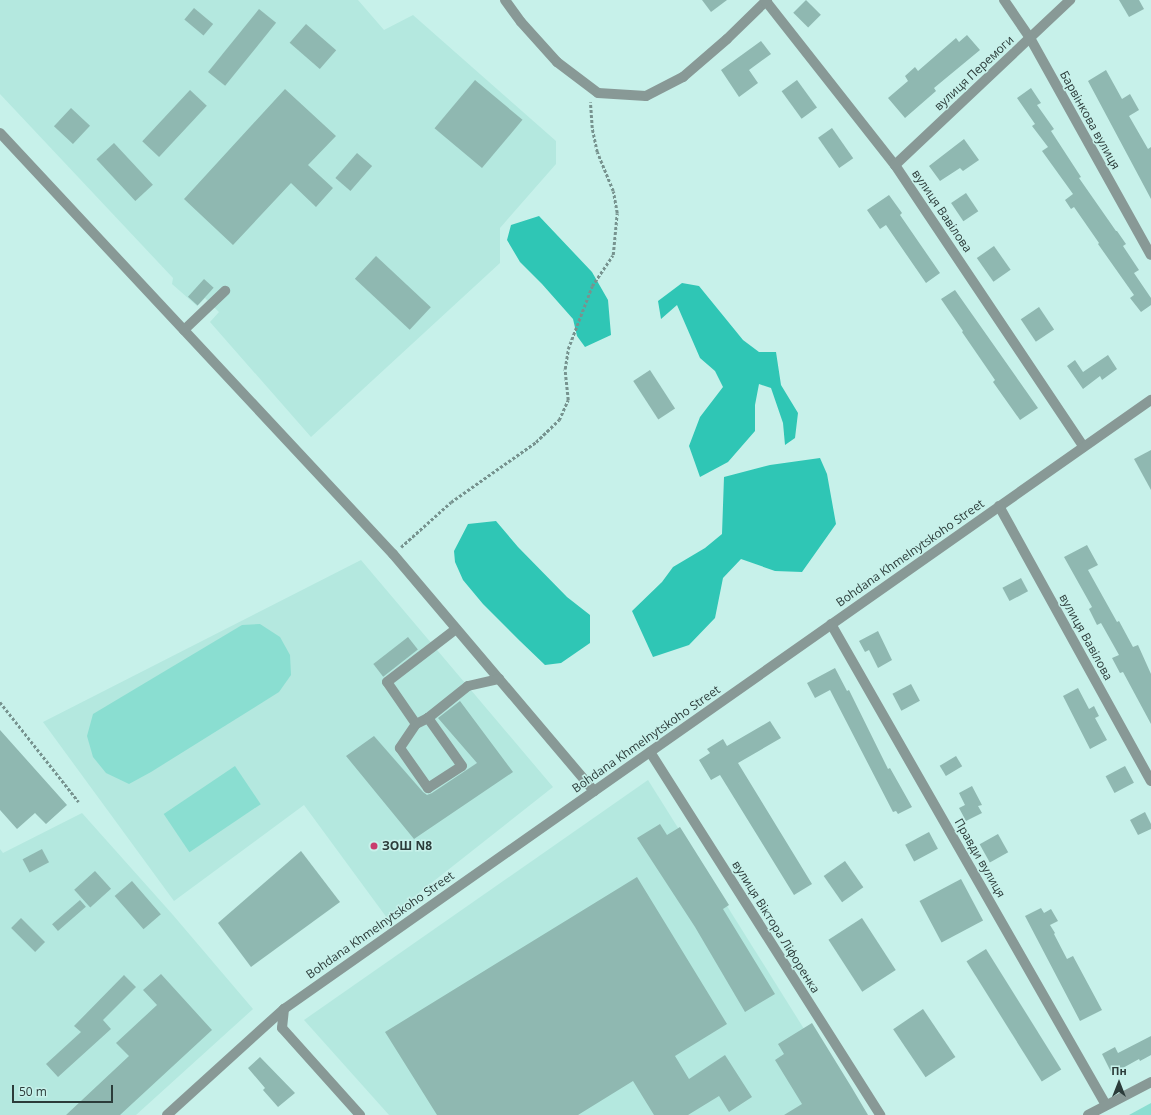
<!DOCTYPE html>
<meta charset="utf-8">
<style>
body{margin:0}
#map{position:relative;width:1151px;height:1115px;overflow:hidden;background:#c7f1ea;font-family:"Open Sans",sans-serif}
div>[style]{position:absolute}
.built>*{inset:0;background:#b4e8df}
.green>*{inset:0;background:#8aded1;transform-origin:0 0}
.forest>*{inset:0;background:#2fc6b5}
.building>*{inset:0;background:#8fb8b1;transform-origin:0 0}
.path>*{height:2.5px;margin-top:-1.25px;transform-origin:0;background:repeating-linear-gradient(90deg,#77938f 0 3px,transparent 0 5px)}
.minor>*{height:10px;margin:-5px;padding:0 5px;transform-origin:5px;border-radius:5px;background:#889996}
.dots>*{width:11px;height:11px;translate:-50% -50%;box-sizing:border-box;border:2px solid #c7f1ea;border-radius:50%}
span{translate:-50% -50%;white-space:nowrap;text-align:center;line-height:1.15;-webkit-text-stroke:3px #c7f1ea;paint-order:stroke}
.street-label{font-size:12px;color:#2c3c3a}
.poi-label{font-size:12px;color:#2c3c3a;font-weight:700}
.left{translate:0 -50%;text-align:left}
.north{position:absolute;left:1099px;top:1063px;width:40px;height:40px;-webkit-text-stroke:3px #c7f1ea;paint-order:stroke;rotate:0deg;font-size:11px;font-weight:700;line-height:16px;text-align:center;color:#2c3c3a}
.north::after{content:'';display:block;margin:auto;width:14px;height:18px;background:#2c3c3a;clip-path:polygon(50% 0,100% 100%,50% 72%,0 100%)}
.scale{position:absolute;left:12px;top:1085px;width:101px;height:18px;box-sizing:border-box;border:2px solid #2c3c3a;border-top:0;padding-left:5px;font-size:12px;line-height:14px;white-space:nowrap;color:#2c3c3a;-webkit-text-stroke:3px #c7f1ea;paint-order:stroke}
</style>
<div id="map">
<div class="built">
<i style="clip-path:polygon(0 0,358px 0,384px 30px,413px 15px,556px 141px,556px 164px,500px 228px,500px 263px,311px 437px,210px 322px,219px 312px,205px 298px,197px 306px,172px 284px,173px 278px,0 94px)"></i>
<i style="clip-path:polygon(361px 560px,553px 787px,387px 918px,304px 805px,174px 901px,43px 722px)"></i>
<i style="clip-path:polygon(648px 780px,858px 1115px,389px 1115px,304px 1020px)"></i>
<i style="clip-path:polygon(82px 813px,173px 915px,253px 1009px,136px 1115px,0 1115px,0 849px,3px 853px)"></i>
</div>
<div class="green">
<i style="clip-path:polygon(260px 624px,280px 637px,290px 655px,291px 675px,279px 692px,151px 772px,129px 784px,106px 773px,93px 757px,87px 736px,93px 714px,242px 625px)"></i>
<i style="left:235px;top:766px;width:46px;height:86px;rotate:56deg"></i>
<i style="clip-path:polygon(1151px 1103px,1151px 1115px,1129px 1115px)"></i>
</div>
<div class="forest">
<i style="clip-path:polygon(539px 216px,592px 272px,608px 300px,611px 335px,585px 347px,577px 336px,573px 319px,542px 284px,520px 262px,507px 240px,511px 225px)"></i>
<i style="clip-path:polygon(682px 283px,699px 286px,743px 340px,759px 352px,776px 352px,781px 385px,798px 413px,795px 438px,785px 445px,783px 423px,771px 388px,759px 384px,755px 405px,755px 431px,728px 462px,700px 477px,689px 446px,700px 417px,723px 387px,715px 371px,700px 358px,677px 305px,661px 319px,658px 301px)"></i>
<i style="clip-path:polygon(820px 458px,827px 474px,836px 524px,802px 572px,775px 571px,741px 559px,723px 578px,715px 618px,689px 645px,653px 657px,632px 611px,662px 582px,673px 567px,705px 548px,722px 534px,724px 477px,770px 465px)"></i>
<i style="clip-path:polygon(496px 521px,518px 547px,567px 597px,590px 615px,590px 643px,561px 663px,545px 665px,520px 641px,483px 604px,463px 580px,455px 562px,454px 551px,468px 524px)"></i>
</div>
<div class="building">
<i style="clip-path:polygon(702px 0,727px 0,711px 12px)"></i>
<i style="left:806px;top:0;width:21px;height:18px;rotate:45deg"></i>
<i style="clip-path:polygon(1119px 0,1139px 0,1144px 9px,1129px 17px)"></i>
<i style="left:194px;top:8px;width:25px;height:15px;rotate:40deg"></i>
<i style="left:259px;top:9px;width:22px;height:81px;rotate:39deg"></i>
<i style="left:306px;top:24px;width:40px;height:25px;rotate:41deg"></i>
<i style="clip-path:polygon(967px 35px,980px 50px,934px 88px,936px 91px,905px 118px,888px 98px,908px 81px,905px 76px,915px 67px,918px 71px,956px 38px,959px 42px)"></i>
<i style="clip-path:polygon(761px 41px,771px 54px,749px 70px,758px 83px,739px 97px,721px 70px)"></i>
<i style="clip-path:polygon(1106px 70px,1122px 99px,1130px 94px,1139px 110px,1129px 116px,1148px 149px,1151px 147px,1151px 199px,1088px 81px)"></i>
<i style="left:475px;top:80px;width:62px;height:63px;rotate:40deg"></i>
<i style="left:797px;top:80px;width:34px;height:19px;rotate:54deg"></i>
<i style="clip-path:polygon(1031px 88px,1041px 103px,1037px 105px,1054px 129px,1051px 131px,1081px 177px,1079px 178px,1116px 231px,1117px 231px,1126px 244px,1123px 246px,1139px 270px,1134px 273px,1151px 298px,1151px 305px,1141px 312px,1130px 298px,1134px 295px,1098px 244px,1099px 243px,1074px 207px,1071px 209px,1065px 200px,1073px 194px,1042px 151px,1048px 147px,1032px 126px,1035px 124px,1017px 98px)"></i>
<i style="clip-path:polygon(285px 89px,336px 136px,308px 165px,333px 188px,316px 207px,291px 183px,233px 245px,184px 199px)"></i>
<i style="left:190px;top:90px;width:23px;height:70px;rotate:43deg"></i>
<i style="left:71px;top:108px;width:26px;height:25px;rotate:43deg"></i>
<i style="left:832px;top:128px;width:37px;height:17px;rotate:55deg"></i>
<i style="clip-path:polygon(964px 139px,979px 160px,963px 171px,960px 168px,940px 181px,929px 166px)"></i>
<i style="left:114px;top:143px;width:57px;height:24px;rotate:47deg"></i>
<i style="left:357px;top:153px;width:20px;height:33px;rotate:41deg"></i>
<i style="left:966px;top:193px;width:22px;height:18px;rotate:56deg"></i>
<i style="clip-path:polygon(889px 195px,902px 213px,900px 215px,940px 273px,926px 283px,886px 225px,880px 229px,867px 210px)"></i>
<i style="left:994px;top:246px;width:29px;height:21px;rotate:55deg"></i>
<i style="left:376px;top:256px;width:75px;height:31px;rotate:43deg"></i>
<i style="left:204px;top:279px;width:13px;height:24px;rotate:42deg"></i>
<i style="clip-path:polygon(955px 290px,1038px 408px,1020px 420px,993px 382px,995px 380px,962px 332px,963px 331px,941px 299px)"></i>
<i style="left:1039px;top:307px;width:27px;height:22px;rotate:56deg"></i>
<i style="clip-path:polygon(1108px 355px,1117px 369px,1102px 380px,1100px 376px,1083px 389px,1067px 366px,1075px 360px,1083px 372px)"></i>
<i style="left:650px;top:370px;width:46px;height:20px;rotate:57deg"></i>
<i style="clip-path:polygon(1151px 450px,1151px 490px,1134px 459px)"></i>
<i style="clip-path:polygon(1087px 545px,1098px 565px,1088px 570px,1117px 622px,1119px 621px,1133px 647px,1138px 645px,1151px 674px,1151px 724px,1123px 672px,1120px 673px,1112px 658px,1119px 655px,1101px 623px,1097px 625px,1089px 609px,1092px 607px,1064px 557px)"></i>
<i style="left:1021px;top:578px;width:15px;height:21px;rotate:62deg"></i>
<i style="clip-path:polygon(878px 631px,892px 660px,878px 668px,869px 650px,865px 652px,859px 641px)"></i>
<i style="left:408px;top:637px;width:16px;height:44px;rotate:52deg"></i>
<i style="clip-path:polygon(835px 668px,847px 691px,849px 690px,888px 769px,890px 768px,912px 807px,898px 814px,896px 811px,893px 812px,830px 690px,815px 698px,807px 683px)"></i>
<i style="left:911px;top:684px;width:19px;height:21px;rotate:62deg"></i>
<i style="clip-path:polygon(1078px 688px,1089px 709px,1094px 706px,1099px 716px,1095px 718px,1107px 740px,1090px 749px,1063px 696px)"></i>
<i style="clip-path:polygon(460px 701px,513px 772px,414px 839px,346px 756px,374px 736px,423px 792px,427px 795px,432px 793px,477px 763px,438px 718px)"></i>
<i style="clip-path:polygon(770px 721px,781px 738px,738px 763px,812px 884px,794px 895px,720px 775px,711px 780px,699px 760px,710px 753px,707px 749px,723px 739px,727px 746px)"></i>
<i style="clip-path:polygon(0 730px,67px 805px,46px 824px,35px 813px,17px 829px,0 810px)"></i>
<i style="left:956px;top:756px;width:12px;height:19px;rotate:59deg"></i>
<i style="left:1125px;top:766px;width:19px;height:22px;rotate:62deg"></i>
<i style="clip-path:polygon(972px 786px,982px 805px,978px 806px,982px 813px,966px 821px,959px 808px,965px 805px,959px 793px)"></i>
<i style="clip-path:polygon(1145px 812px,1151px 824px,1151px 829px,1138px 835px,1130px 820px)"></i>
<i style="clip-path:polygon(660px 824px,667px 835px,680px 827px,729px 905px,723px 909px,775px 994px,745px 1012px,695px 927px,637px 838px)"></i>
<i style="left:929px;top:832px;width:19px;height:27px;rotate:62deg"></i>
<i style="left:998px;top:834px;width:21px;height:21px;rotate:61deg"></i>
<i style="left:42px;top:849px;width:15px;height:22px;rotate:62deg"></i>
<i style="clip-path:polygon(301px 851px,340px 902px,251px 967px,218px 923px)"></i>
<i style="left:845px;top:861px;width:32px;height:26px;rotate:55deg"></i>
<i style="left:95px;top:871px;width:24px;height:28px;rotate:48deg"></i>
<i style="clip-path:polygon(637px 877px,727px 1024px,675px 1056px,689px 1079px,725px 1055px,752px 1097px,729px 1112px,719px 1096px,688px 1115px,654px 1115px,633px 1081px,578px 1115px,437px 1115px,385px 1032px)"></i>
<i style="left:961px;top:879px;width:47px;height:47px;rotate:62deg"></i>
<i style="left:132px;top:881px;width:44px;height:23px;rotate:49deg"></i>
<i style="left:80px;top:900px;width:9px;height:37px;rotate:49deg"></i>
<i style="clip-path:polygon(1041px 908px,1044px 913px,1051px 909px,1058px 921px,1050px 925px,1055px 933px,1054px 934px,1067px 959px,1073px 956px,1102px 1010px,1080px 1021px,1025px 916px)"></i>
<i style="left:21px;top:918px;width:34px;height:14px;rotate:45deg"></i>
<i style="left:862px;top:918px;width:62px;height:40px;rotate:57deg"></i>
<i style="left:986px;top:949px;width:142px;height:23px;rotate:58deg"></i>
<i style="clip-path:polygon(161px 974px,212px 1030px,120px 1115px,66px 1115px,129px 1056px,116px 1043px,157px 1005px,143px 990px)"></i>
<i style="clip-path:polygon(124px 975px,136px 987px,103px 1020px,111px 1029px,58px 1077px,46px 1064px,81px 1032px,74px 1026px)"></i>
<i style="left:923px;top:1009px;width:58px;height:36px;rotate:56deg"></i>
<i style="clip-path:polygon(812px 1023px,852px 1088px,868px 1115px,784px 1115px,802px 1104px,775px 1060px,784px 1054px,778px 1044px)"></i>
<i style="clip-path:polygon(1151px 1036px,1151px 1055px,1140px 1061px,1139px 1059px,1112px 1074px,1102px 1054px,1115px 1047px,1118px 1053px)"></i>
<i style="clip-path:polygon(260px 1057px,295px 1093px,278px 1107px,263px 1090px,265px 1088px,248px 1068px)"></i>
</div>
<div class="path">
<i style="left:401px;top:547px;width:67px;rotate:-42deg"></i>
<i style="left:451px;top:502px;width:104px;rotate:-35.2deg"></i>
<i style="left:536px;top:442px;width:32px;rotate:-44deg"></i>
<i style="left:559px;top:420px;width:22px;rotate:-66deg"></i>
<i style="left:568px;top:400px;width:31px;rotate:-96deg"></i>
<i style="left:565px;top:369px;width:20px;rotate:-81deg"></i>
<i style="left:568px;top:349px;width:67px;rotate:-69.1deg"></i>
<i style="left:592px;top:286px;width:37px;rotate:-56deg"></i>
<i style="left:613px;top:255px;width:42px;rotate:-84.6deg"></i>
<i style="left:617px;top:213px;width:22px;rotate:-100deg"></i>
<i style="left:613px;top:191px;width:42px;rotate:-112.3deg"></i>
<i style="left:597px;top:152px;width:25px;rotate:-102deg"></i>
<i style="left:592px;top:128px;width:26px;rotate:-94deg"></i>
<i style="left:0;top:702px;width:127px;rotate:51.7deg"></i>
</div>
<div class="minor">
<i style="left:505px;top:0;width:27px;rotate:54deg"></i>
<i style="left:521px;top:22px;width:54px;rotate:48deg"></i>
<i style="left:557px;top:62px;width:51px;rotate:37.1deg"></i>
<i style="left:598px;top:93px;width:48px;rotate:3.6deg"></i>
<i style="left:646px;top:96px;width:42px;rotate:-27.2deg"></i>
<i style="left:683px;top:77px;width:58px;rotate:-40.8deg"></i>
<i style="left:727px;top:39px;width:56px;rotate:-44.3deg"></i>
<i style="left:765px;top:0;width:210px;rotate:51.8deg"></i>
<i style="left:895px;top:165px;width:339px;rotate:56.2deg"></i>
<i style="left:1004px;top:0;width:46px;rotate:55.6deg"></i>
<i style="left:1030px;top:38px;width:248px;rotate:60.9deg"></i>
<i style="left:0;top:133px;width:576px;rotate:46.97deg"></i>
<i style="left:393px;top:554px;width:311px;rotate:49.7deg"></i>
<i style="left:895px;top:165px;width:241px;rotate:-43.3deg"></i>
<i style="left:184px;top:330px;width:57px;rotate:-43.6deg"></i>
<i style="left:999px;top:506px;width:314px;rotate:61.1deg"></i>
<i style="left:831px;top:624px;width:554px;rotate:60.24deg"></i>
<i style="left:428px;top:718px;width:13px;rotate:153deg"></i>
<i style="left:416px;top:724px;width:29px;rotate:124deg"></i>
<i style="left:400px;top:748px;width:49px;rotate:55deg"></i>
<i style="left:428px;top:788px;width:40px;rotate:-32.9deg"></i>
<i style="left:462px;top:766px;width:59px;rotate:-125.3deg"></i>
<i style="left:428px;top:718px;width:51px;rotate:-38.7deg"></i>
<i style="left:468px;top:686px;width:32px;rotate:-13deg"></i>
<i style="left:416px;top:724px;width:51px;rotate:-124.6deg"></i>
<i style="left:387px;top:682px;width:87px;rotate:-37.5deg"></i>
<i style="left:650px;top:752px;width:430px;rotate:57.6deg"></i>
<i style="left:284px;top:1009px;width:19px;rotate:96deg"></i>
<i style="left:282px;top:1028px;width:117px;rotate:48.1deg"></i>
<i style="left:167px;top:1115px;width:158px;rotate:-42.2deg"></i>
<i style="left:284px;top:1009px;width:1060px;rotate:-35.09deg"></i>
<i style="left:1088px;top:1115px;width:71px;rotate:-27.6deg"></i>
</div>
<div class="dots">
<i style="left:374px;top:846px;background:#c93d6e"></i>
</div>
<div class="street-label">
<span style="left:974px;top:73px;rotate:-43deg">вулиця Перемоги</span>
<span style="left:1090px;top:120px;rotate:61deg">Барвінкова вулиця</span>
<span style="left:942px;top:211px;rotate:56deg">вулиця Вавілова</span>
<span style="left:910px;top:553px;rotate:-35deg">Bohdana Khmelnytskoho Street</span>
<span style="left:1086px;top:637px;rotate:61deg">вулиця Вавілова</span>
<span style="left:646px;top:739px;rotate:-35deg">Bohdana Khmelnytskoho Street</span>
<span style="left:980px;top:858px;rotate:60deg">Правди вулиця</span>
<span style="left:380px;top:925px;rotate:-35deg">Bohdana Khmelnytskoho Street</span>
<span style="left:776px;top:927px;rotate:58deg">вулиця Віктора Ліфоренка</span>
</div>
<div class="poi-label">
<span class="left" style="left:382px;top:846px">ЗОШ N8</span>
</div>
<div class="north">Пн</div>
<div class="scale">50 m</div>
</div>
